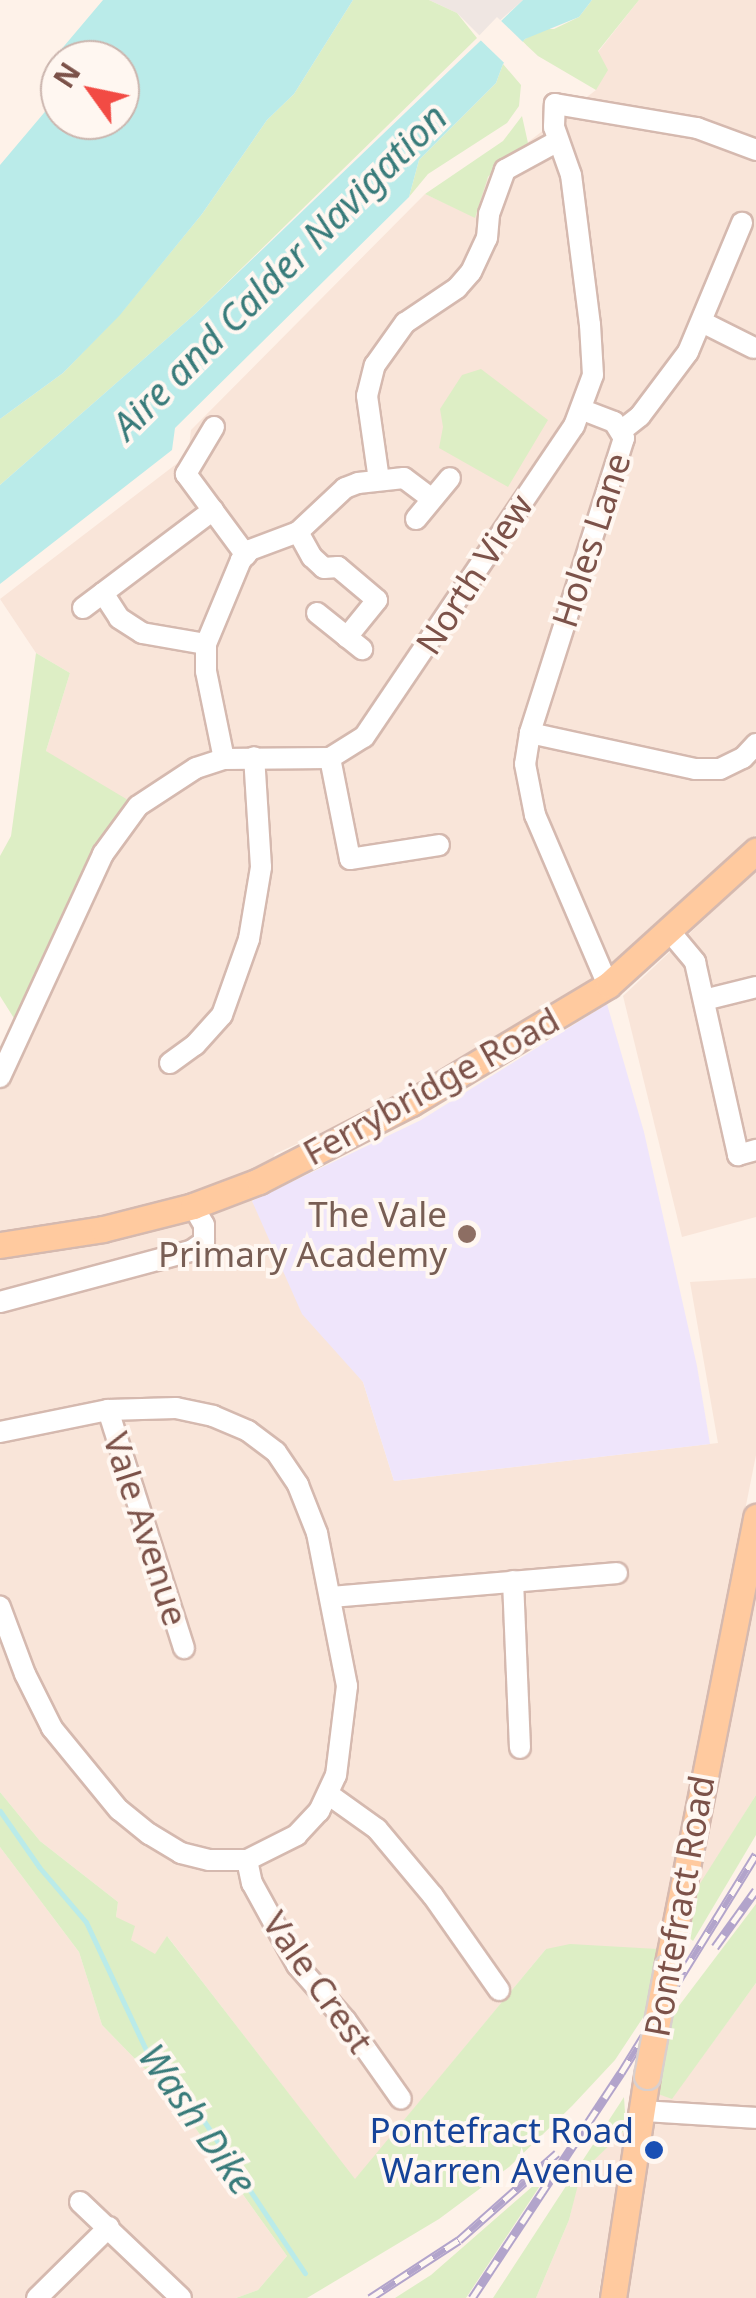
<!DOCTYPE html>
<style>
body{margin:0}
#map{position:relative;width:756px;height:2298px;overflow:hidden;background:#fef2e9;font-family:"Noto Sans",sans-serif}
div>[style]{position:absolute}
.residential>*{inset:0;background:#f9e5d9}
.industrial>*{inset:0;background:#efe6e2}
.education>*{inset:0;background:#efe5fb}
.green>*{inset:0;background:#ddeec5}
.water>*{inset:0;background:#baebe9}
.pier>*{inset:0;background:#fef2e9;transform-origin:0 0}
.stream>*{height:5px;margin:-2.5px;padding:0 2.5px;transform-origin:2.5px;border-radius:2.5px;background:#baebe9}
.roads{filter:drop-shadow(2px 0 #d5b9af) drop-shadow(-2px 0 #d5b9af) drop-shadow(0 2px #d5b9af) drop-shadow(0 -2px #d5b9af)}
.minor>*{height:20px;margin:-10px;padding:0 10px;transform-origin:10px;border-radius:10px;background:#fff}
.major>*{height:25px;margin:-12.5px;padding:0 12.5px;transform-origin:12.5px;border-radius:12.5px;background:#ffca9f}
.rail>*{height:9px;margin-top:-4.5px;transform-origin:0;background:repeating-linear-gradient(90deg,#fff7f1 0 15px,#b2a4cb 0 30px);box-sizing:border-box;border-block:2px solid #b2a4cb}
.bridges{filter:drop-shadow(2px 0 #dacfcc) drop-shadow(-2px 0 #dacfcc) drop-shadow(0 2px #dacfcc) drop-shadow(0 -2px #dacfcc)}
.major-bridge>*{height:25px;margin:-12.5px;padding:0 12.5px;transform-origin:12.5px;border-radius:12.5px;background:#ffca9f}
.dots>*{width:28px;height:28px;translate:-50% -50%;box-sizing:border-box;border:5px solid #fff7f1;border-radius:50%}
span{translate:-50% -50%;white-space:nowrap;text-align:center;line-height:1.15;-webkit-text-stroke:8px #fff7f1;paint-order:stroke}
.street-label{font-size:35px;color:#7c5249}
.education-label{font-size:35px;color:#785e54}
.right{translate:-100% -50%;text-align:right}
.transit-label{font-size:35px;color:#164399}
.water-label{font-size:38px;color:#387b7a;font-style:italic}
.north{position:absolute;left:40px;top:40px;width:100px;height:100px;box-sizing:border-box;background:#fff7f1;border:2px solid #cbb5ae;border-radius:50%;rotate:303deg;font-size:28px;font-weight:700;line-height:40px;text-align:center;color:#7c5249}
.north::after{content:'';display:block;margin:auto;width:35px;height:45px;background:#f24b44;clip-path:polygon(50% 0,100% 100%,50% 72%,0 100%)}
</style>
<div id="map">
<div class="residential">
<i style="clip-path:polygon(639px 0,756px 0,756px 835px,612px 968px,364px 1113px,275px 1154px,252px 1201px,335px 1347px,363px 1382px,394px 1481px,718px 1443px,690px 1282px,756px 1278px,756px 1455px,658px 1949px,546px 1949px,355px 2180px,168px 1937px,155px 1955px,131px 1940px,116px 1917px,118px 1902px,40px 1841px,0 1792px,0 1073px,103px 854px,46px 751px,70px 673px,36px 653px,0 599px,188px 455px,191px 430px,425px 194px,475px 217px,483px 185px,497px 166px,596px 90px,598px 52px)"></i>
<i style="clip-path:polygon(756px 871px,756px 1217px,682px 1237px,623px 996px)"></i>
<i style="clip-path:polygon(756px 1596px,756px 1795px,699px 1887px,733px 1704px)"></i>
<i style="clip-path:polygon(0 1847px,79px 1952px,102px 2025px,176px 2101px,287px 2256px,258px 2290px,236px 2298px,0 2298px)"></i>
<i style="clip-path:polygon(756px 1983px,756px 2298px,627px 2298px,658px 2094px,672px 2098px)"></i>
<i style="clip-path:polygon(626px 2129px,598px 2298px,536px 2298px,569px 2220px,580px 2173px)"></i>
</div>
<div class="industrial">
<i style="clip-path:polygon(429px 0,523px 0,481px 37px,457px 13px)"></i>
</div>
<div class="education">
<i style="clip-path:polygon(607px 1004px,644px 1132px,697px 1366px,710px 1444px,394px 1481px,363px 1382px,302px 1314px,252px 1201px,421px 1120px)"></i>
</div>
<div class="green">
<i style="clip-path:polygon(353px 0,429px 0,457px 13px,477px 38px,195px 314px,0 485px,0 419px,63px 373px,122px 312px,202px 214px,267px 120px,294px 94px)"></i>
<i style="clip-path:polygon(592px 0,639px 0,598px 51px,608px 70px,596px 90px,538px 56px,522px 41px,541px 29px,554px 29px,579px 17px)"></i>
<i style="clip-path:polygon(503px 64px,521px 85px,519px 106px,507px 123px,428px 174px,409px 197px,419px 160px,496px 83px)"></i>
<i style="clip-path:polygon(522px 116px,528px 143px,506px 157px,488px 177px,475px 218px,425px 194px,503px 141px)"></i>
<i style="clip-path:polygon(481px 369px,548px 420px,508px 487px,439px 448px,443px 427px,440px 409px,462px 375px)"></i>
<i style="clip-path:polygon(36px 653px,70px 673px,46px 751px,138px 806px,22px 1031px,0 996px,0 856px,11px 836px)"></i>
<i style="clip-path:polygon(0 1792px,40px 1841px,118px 1902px,116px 1917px,135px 1926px,131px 1940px,155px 1954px,167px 1936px,355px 2179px,546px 1949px,570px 1944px,658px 1949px,646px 2013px,615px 2060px,572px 2106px,509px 2167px,439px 2219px,307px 2298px,236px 2298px,258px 2290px,287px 2256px,176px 2101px,102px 2025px,79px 1952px,0 1847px)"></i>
<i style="clip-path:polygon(756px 1795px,756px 1835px,693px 1941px,687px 1936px,694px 1893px)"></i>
<i style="clip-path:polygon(756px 1904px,756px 1983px,672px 2099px,658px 2094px,672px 2015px)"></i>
<i style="clip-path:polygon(624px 2097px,626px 2129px,581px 2173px,569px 2220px,536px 2298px,493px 2298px)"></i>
<i style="clip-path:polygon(549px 2172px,466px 2298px,395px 2298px,431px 2275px)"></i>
</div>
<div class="water">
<i style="clip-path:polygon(evenodd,103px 0,353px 0,294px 94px,267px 120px,202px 214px,120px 315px,63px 373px,0 419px,0 165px,49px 107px,55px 83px,54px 58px,103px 0,60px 60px,120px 60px,120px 120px,60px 120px,60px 60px)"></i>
<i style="clip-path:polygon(523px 0,592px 0,579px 17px,525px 39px,503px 64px,496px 83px,419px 160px,409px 197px,175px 428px,172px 450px,0 584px,0 485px,195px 314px)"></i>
</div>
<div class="pier">
<i style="left:497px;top:17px;width:40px;height:28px;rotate:44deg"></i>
</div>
<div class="stream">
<i style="left:0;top:1811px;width:68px;rotate:55.1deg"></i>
<i style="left:39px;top:1867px;width:72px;rotate:49.5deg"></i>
<i style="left:86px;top:1922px;width:156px;rotate:64.9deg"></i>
<i style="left:152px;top:2063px;width:29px;rotate:34deg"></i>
<i style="left:176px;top:2079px;width:233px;rotate:56.4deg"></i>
</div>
<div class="roads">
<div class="minor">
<i style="left:702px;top:322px;width:58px;rotate:26.6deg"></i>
<i style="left:583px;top:410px;width:33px;rotate:21deg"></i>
<i style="left:614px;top:422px;width:19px;rotate:58deg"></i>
<i style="left:624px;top:438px;width:310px;rotate:107.7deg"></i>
<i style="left:530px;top:733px;width:31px;rotate:99deg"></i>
<i style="left:525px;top:764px;width:52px;rotate:78.9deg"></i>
<i style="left:535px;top:815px;width:185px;rotate:66.8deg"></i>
<i style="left:214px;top:427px;width:55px;rotate:120.8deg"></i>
<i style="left:186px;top:474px;width:101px;rotate:53.5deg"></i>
<i style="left:621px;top:431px;width:24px;rotate:-38deg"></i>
<i style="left:640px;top:416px;width:80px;rotate:-53.1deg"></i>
<i style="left:688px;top:352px;width:140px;rotate:-67.3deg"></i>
<i style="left:379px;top:480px;width:85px;rotate:-98.1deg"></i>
<i style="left:367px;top:396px;width:32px;rotate:-76deg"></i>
<i style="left:375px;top:365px;width:52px;rotate:-54.5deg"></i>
<i style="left:405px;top:323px;width:63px;rotate:-33.9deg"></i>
<i style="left:457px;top:288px;width:21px;rotate:-49deg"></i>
<i style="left:471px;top:272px;width:38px;rotate:-65deg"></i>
<i style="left:487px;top:238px;width:24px;rotate:-85deg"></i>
<i style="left:489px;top:214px;width:47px;rotate:-70deg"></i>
<i style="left:505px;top:170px;width:60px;rotate:-28.7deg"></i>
<i style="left:416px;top:519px;width:53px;rotate:-50.3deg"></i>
<i style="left:298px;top:532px;width:29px;rotate:61deg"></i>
<i style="left:312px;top:557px;width:16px;rotate:43deg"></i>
<i style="left:324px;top:568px;width:14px;rotate:-4deg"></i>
<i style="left:338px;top:567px;width:51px;rotate:40.2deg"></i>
<i style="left:377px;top:600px;width:48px;rotate:129deg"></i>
<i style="left:103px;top:593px;width:30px;rotate:57deg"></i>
<i style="left:119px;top:618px;width:27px;rotate:33deg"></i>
<i style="left:142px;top:633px;width:65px;rotate:9.8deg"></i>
<i style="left:83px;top:608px;width:163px;rotate:-37deg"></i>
<i style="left:317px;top:613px;width:58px;rotate:38.7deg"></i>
<i style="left:530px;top:733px;width:169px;rotate:12.3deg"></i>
<i style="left:695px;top:769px;width:25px"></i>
<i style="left:720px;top:769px;width:25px;rotate:-26deg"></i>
<i style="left:743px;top:758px;width:19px;rotate:-47deg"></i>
<i style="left:330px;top:758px;width:103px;rotate:78.8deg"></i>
<i style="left:350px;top:859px;width:90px;rotate:-8.9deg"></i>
<i style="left:224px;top:759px;width:90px;rotate:-101.6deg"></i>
<i style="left:206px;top:671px;width:27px;rotate:-90deg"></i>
<i style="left:206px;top:644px;width:91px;rotate:-67.4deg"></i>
<i style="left:241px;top:560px;width:13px;rotate:-48deg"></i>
<i style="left:250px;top:550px;width:51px;rotate:-20.6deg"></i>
<i style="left:298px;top:532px;width:64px;rotate:-43.1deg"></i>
<i style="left:345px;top:488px;width:14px;rotate:-21deg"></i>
<i style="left:358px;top:483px;width:46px;rotate:-6.2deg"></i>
<i style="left:404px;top:478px;width:35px;rotate:37deg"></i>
<i style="left:671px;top:933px;width:38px;rotate:50deg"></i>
<i style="left:695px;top:962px;width:198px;rotate:77.4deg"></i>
<i style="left:738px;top:1155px;width:19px;rotate:-16deg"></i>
<i style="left:704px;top:1000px;width:54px;rotate:-14deg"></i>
<i style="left:170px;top:1063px;width:31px;rotate:-36deg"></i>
<i style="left:195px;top:1045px;width:40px;rotate:-48deg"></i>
<i style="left:222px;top:1015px;width:81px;rotate:-70.4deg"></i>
<i style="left:249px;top:939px;width:73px;rotate:-80.5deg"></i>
<i style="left:261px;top:867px;width:110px;rotate:-93.6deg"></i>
<i style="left:0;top:1077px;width:246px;rotate:-65.2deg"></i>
<i style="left:103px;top:854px;width:59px;rotate:-53.9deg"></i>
<i style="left:138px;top:806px;width:69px;rotate:-33.2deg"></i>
<i style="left:196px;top:768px;width:29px;rotate:-18deg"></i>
<i style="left:224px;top:759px;width:106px;rotate:-0.5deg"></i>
<i style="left:330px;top:758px;width:40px;rotate:-32deg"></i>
<i style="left:364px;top:737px;width:375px;rotate:-56deg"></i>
<i style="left:574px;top:426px;width:54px;rotate:-69.6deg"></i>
<i style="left:593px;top:375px;width:50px;rotate:-93.4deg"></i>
<i style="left:590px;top:325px;width:151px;rotate:-97.2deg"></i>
<i style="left:571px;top:175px;width:51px;rotate:-109.5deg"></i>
<i style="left:554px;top:127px;width:23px;rotate:-88deg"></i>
<i style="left:555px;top:104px;width:144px;rotate:9.6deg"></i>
<i style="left:697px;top:128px;width:63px;rotate:20.4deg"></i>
<i style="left:0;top:1302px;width:198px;rotate:-15deg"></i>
<i style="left:191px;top:1251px;width:16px;rotate:-35deg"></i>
<i style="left:204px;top:1242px;width:17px;rotate:-90deg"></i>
<i style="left:204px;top:1225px;width:22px;rotate:-120deg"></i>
<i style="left:108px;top:1410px;width:250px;rotate:72.3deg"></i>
<i style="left:0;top:1432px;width:110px;rotate:-11.5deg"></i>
<i style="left:108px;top:1410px;width:68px;rotate:-1.7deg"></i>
<i style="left:176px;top:1408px;width:38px;rotate:12deg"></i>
<i style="left:213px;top:1416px;width:38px;rotate:23deg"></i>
<i style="left:248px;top:1431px;width:35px;rotate:37deg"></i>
<i style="left:276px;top:1452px;width:40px;rotate:56deg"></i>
<i style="left:298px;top:1485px;width:52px;rotate:68.4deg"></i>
<i style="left:317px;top:1533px;width:156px;rotate:78.9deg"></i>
<i style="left:347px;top:1686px;width:90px;rotate:97deg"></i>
<i style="left:336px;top:1775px;width:40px;rotate:115deg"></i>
<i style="left:319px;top:1811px;width:33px;rotate:133deg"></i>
<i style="left:297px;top:1835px;width:56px;rotate:153.4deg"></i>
<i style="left:247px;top:1860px;width:38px;rotate:180deg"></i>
<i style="left:209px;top:1860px;width:29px;rotate:-166deg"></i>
<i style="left:181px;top:1853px;width:37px;rotate:-149deg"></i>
<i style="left:149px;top:1834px;width:38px;rotate:-141deg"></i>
<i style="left:119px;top:1810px;width:106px;rotate:-129.3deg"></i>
<i style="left:52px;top:1728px;width:60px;rotate:-116.6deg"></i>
<i style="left:25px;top:1674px;width:72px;rotate:-110.5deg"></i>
<i style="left:513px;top:1581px;width:167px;rotate:87.6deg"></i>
<i style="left:332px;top:1597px;width:286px;rotate:-4.8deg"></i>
<i style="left:328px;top:1794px;width:60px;rotate:35.5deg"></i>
<i style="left:377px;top:1829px;width:87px;rotate:50.1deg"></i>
<i style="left:433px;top:1896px;width:115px;rotate:54.9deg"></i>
<i style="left:247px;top:1860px;width:24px;rotate:78deg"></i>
<i style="left:252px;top:1883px;width:94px;rotate:61.2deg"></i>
<i style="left:297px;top:1965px;width:74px;rotate:48.8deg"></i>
<i style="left:346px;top:2021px;width:95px;rotate:54.8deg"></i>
<i style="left:643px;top:2111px;width:113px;rotate:3.5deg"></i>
<i style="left:80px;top:2202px;width:139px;rotate:43.5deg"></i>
<i style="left:37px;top:2298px;width:101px;rotate:-44.6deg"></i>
</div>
<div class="major">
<i style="left:0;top:1245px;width:104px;rotate:-8.8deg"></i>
<i style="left:103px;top:1229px;width:93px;rotate:-14.3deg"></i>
<i style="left:193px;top:1206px;width:71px;rotate:-20.7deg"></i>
<i style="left:259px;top:1181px;width:171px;rotate:-27.2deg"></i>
<i style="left:411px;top:1103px;width:230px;rotate:-30.9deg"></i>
<i style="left:608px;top:985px;width:200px;rotate:-42.2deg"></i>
<i style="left:667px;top:1968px;width:460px;rotate:-78.8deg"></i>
<i style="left:613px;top:2298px;width:225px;rotate:-81.3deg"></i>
</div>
</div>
<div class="rail">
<i style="left:715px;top:1947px;width:70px;rotate:-54.3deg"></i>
<i style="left:370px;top:2298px;width:106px;rotate:-33.1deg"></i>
<i style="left:459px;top:2240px;width:131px;rotate:-41.6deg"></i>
<i style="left:472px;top:2298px;width:270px;rotate:-56.5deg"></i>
<i style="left:621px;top:2073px;width:257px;rotate:-58.3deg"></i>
</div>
<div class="bridges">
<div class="major-bridge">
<i style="left:647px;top:2076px;width:110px;rotate:-79.5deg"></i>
</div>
</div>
<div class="dots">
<i style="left:467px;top:1234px;background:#8d6e63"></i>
<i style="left:654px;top:2150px;background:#1a4fb4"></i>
</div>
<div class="street-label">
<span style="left:591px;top:540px;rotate:-72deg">Holes Lane</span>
<span style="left:474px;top:574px;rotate:-57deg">North View</span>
<span style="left:431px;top:1086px;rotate:-29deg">Ferrybridge Road</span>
<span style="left:146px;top:1529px;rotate:72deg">Vale Avenue</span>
<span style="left:679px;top:1906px;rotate:-80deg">Pontefract Road</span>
<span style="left:318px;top:1982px;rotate:55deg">Vale Crest</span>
</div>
<div class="education-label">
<span class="right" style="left:447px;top:1234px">The Vale<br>Primary Academy</span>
</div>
<div class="transit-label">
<span class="right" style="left:634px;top:2150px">Pontefract Road<br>Warren Avenue</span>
</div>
<div class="water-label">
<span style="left:279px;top:271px;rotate:-45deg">Aire and Calder Navigation</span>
<span style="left:198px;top:2119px;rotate:55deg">Wash Dike</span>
</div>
<div class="north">N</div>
</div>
